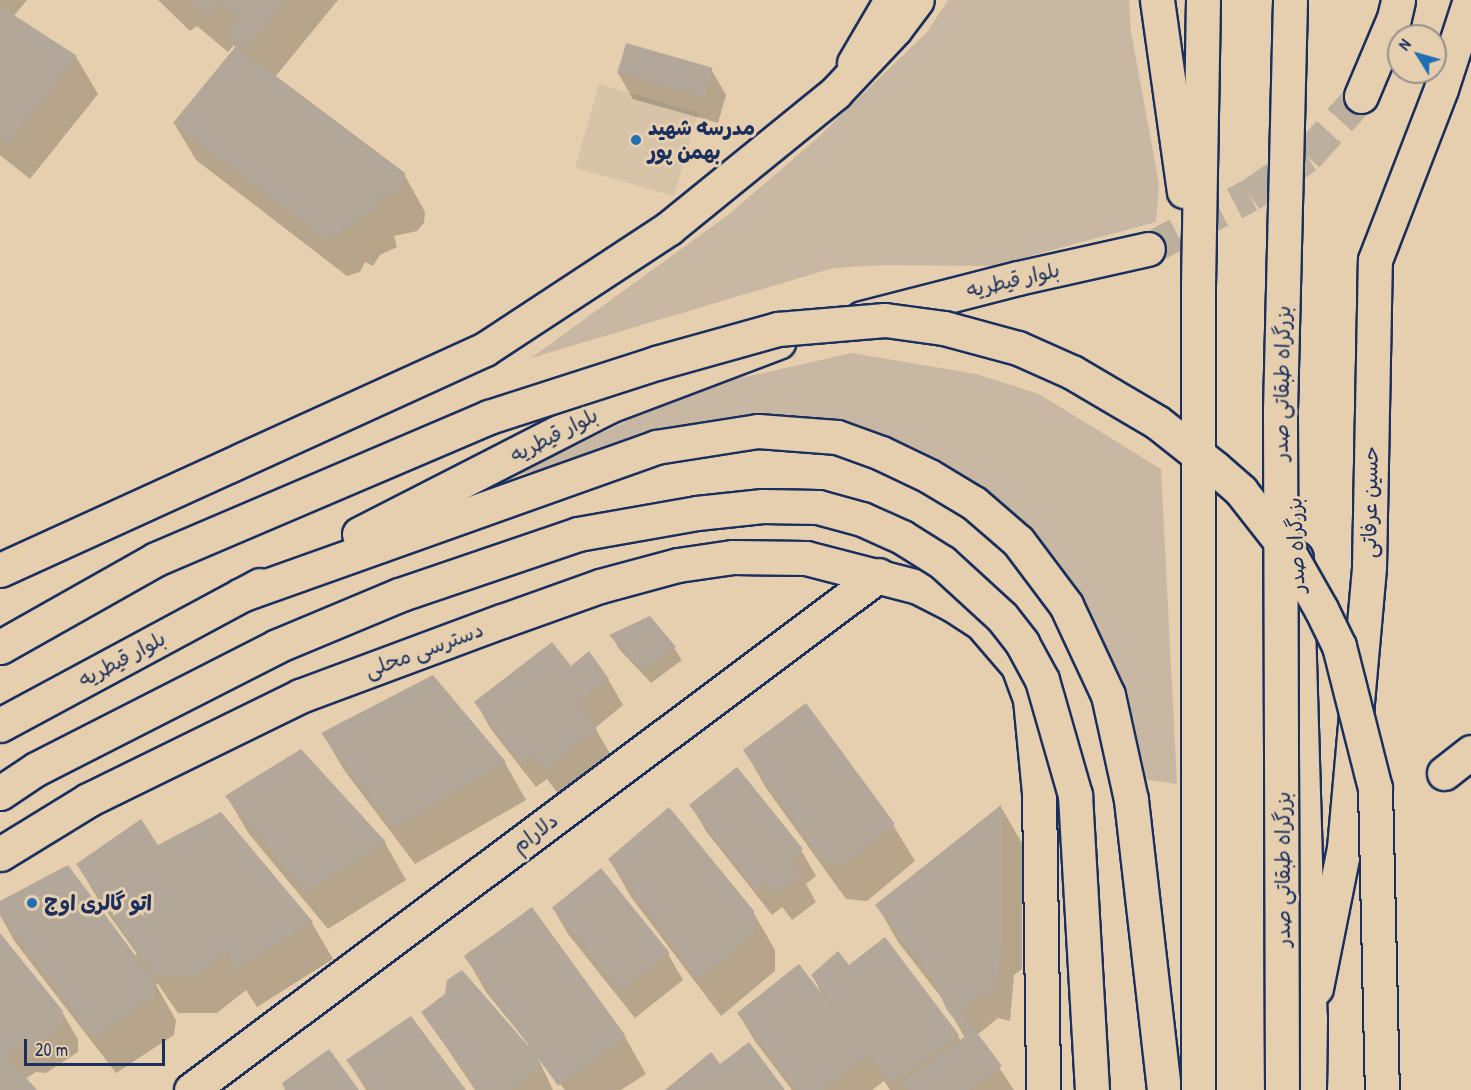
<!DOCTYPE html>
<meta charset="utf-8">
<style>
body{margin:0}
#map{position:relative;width:1471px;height:1090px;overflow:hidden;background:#e5cfae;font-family:"Patrick Hand","Playpen Sans Arabic",sans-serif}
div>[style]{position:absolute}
.built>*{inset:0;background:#d6c3a8;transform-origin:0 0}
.green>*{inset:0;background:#c8b7a2}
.shadow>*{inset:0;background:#0003}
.building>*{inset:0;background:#b3a79a;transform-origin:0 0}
.major-tunnel>*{height:33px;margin-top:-16.5px;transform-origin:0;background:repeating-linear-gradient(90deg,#bdaf9e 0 33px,transparent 0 49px)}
.roads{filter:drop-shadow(2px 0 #1b2f5e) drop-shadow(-2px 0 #1b2f5e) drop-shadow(0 2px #1b2f5e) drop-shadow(0 -2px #1b2f5e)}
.minor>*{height:33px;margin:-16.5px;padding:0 16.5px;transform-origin:16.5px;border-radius:16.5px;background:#e5cfae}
.major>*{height:33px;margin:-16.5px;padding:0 16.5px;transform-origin:16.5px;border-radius:16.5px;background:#e5cfae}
.highway>*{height:33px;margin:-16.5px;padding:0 16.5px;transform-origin:16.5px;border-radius:16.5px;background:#e5cfae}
.bridges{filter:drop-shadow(2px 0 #1b2f5e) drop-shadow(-2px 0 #1b2f5e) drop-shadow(0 2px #1b2f5e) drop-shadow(0 -2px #1b2f5e)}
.major-bridge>*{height:33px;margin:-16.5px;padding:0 16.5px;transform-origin:16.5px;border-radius:16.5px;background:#e5cfae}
.highway-bridge>*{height:33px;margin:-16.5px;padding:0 16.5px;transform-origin:16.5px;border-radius:16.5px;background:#e5cfae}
.dots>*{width:16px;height:16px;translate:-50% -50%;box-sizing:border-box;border:3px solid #e5cfae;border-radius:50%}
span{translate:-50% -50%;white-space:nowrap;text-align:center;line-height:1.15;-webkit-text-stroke:6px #e5cfae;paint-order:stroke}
.poi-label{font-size:21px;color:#1b2f5e;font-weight:700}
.left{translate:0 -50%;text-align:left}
.street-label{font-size:21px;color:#1b2f5e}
.north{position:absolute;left:1387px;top:24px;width:60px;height:60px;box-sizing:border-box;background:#e5cfae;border:2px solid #948f8e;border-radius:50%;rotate:307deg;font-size:16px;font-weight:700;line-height:24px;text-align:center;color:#1b2f5e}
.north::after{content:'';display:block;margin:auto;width:21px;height:27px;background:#1f6fb2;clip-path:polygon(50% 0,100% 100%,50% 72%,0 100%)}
.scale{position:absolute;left:24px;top:1039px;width:141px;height:27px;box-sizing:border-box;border:3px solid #1b2f5e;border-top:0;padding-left:8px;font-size:18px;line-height:21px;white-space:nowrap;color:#1b2f5e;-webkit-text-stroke:4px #e5cfae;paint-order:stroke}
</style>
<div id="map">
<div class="built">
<i style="left:599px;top:84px;width:103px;height:87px;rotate:16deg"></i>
</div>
<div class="green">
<i style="clip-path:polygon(948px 0,1129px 0,1131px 32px,1159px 184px,1156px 222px,993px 266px,885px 265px,833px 268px,531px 358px,728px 215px,813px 142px,927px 32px)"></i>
<i style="clip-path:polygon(852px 353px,976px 374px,1039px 394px,1161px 469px,1177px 784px,1142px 779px,1096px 625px,1052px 563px,1005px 506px,954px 471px,889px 437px,837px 419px,775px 415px,513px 476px,692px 389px)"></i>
</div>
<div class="shadow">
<i style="clip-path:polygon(0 0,27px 0,14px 16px,76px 57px,98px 94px,30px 179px,0 155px)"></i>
<i style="clip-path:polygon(158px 0,338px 0,275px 77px,404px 174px,425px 212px,424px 223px,417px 231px,394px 236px,397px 247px,380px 255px,373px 266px,365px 262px,360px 272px,347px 276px,196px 160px,174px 123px,237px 49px,234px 45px,228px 52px,197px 26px,190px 31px)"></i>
<i style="clip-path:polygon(711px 69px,726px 95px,718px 123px,633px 99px,618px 73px)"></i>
<i style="clip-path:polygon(612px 636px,674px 648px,682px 660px,651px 683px,619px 649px)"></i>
<i style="clip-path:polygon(432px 677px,505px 763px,526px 800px,415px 864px,344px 770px,323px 734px)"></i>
<i style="clip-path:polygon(608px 679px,623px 705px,595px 728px,611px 755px,559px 795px,547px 779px,536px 787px,490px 728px,476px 702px)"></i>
<i style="clip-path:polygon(301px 751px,385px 843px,406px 880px,328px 929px,249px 834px,227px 797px)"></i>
<i style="clip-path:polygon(745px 751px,893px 825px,915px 861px,867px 901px,846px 899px,766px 788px)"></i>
<i style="clip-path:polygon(691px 805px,801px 850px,816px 876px,806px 884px,816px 902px,792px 920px,782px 907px,772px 915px,706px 831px)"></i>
<i style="clip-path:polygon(1001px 807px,1022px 843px,1022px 969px,1014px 975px,1010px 1021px,998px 1018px,977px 1035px,1014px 1090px,890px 1090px,884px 1081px,872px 1090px,792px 1090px,754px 1040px,739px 1014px,823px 997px,813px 976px,849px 967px,958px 1036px,961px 1041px,965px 1038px,944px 1001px,898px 942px,877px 905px)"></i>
<i style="clip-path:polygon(157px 847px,312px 923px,333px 959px,257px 1007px,246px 990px,217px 1013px,178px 1013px,158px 984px,156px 985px,176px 1020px,174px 1035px,116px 1073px,15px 942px,0 915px,0 902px,134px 956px,137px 954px,99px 901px,78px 865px)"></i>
<i style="clip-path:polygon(610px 860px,753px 912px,775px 950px,775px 971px,721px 1016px,631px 897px)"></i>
<i style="clip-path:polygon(601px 870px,668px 954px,683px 980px,635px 1018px,568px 934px,553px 908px)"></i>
<i style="clip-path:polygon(531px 909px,625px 1037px,646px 1074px,621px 1090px,565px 1090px,536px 1054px,553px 1090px,475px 1090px,423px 1012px,527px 1047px,529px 1045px,486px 992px,465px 955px)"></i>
<i style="clip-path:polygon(0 936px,62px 1012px,78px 1039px,78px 1052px,46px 1073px,36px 1072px,25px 1079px,35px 1090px,0 1090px)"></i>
<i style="clip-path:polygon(348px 1061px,464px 1090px,366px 1090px)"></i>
</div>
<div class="building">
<i style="clip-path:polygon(187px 0,286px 0,247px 47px,226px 34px,241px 17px,218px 3px,206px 16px)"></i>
<i style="clip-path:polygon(0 6px,77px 56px,8px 143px,0 137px)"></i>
<i style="left:626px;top:43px;width:90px;height:31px;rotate:16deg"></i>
<i style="clip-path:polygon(236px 46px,405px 173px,404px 185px,396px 194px,374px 199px,377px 210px,359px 218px,352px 230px,343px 226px,339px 235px,324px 239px,173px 123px)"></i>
<i style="clip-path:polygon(650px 616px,676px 647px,643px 671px,609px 635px)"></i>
<i style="clip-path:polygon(552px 642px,571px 666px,589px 651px,609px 679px,578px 703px,597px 729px,543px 770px,531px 754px,520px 762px,474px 702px)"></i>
<i style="clip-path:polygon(433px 675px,506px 762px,393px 828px,321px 733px)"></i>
<i style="clip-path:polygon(806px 703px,895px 824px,845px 864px,823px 862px,743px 750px)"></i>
<i style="clip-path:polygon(301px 749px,386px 842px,306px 893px,225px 796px)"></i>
<i style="clip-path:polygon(737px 767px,803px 849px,790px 859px,802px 875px,776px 895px,766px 882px,757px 891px,689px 805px)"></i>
<i style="clip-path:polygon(1001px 805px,1002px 932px,995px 996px,983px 993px,960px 1010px,1002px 1066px,970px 1090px,908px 1090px,901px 1082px,967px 1035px,947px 1010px,933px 980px,875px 905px)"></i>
<i style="clip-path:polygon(669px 807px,754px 911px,755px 933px,698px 980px,608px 859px)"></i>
<i style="clip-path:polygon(221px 812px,313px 922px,234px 971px,228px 951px,196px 976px,155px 976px,76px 864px,141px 819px,158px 845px)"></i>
<i style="clip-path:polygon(68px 865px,155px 982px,154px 997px,93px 1037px,0 915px,0 901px)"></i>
<i style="left:601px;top:868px;width:109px;height:63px;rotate:51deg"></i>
<i style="left:532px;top:907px;width:160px;height:84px;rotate:54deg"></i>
<i style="clip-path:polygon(0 933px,63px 1011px,63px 1026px,31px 1048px,20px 1046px,6px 1056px,37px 1090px,0 1090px)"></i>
<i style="clip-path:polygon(885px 937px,959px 1035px,890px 1084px,869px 1055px,823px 1090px,796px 1090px,737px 1013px,799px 964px,849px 1029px,811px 975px,838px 951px,849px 965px)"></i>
<i style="clip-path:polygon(462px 970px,537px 1056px,540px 1067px,511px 1090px,477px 1090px,421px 1012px,445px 994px,447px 980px)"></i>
<i style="clip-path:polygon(411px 1016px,466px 1090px,369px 1090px,346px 1060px)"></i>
<i style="clip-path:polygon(749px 1042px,785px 1090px,665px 1090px,711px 1052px,720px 1064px)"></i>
<i style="clip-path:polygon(329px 1049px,359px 1090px,285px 1090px,282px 1083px)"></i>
</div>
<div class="major-tunnel">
<i style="left:1148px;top:249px;width:115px;rotate:-27.9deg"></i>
<i style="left:1250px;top:195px;width:69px;rotate:-34.4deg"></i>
<i style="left:1307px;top:156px;width:81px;rotate:-48deg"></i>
</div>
<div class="roads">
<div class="minor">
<i style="left:854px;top:63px;width:73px;rotate:-59.6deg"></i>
<i style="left:1444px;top:773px;width:34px;rotate:-38deg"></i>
<i style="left:0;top:854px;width:103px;rotate:-31.5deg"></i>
<i style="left:88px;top:800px;width:236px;rotate:-26.1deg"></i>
<i style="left:300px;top:696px;width:215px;rotate:-20.4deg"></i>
<i style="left:502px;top:621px;width:104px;rotate:-19.7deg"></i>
<i style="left:600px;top:586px;width:81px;rotate:-15.1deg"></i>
<i style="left:678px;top:565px;width:56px;rotate:-8.3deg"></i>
<i style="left:733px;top:557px;width:73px;rotate:0.8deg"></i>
<i style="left:806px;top:558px;width:116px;rotate:14.5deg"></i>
<i style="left:918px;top:587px;width:39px;rotate:27deg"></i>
<i style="left:953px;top:605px;width:33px;rotate:33deg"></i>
<i style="left:981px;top:623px;width:57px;rotate:49.3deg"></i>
<i style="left:1018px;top:666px;width:35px;rotate:70deg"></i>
<i style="left:1030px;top:699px;width:94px;rotate:84.5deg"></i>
<i style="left:1039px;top:793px;width:297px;rotate:89.2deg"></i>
<i style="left:191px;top:1090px;width:859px;rotate:-36.82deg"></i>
</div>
<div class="major">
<i style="left:1361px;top:96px;width:85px;rotate:-67.1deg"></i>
<i style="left:1394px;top:18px;width:18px;rotate:-77deg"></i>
<i style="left:862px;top:318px;width:161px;rotate:-14.4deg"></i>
<i style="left:1018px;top:278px;width:133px;rotate:-12.6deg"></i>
<i style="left:359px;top:534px;width:281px;rotate:-27.1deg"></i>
<i style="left:609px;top:406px;width:181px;rotate:-20.7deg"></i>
<i style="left:0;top:570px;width:533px;rotate:-24.5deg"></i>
<i style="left:485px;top:349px;width:220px;rotate:-33.3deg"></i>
<i style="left:669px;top:228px;width:214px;rotate:-39.1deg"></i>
<i style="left:835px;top:93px;width:88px;rotate:-46.8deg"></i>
<i style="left:895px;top:29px;width:36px;rotate:-53deg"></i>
<i style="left:241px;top:595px;width:441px;rotate:-19.6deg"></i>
<i style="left:656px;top:447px;width:103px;rotate:-8.9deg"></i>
<i style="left:758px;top:431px;width:79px;rotate:4.3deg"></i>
<i style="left:837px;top:437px;width:47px;rotate:20deg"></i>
<i style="left:881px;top:453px;width:53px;rotate:25.6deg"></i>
<i style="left:929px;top:476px;width:52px;rotate:31deg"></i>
<i style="left:974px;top:503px;width:58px;rotate:40.8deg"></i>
<i style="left:1018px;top:541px;width:80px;rotate:53.1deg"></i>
<i style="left:1066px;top:605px;width:99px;rotate:65deg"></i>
<i style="left:1108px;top:695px;width:107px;rotate:77.6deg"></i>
<i style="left:1131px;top:800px;width:292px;rotate:83.5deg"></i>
<i style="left:0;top:725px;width:295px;rotate:-28.3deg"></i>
<i style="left:1316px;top:988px;width:143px;rotate:-78.7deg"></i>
<i style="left:1344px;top:848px;width:282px;rotate:-84.9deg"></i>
<i style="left:1369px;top:567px;width:307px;rotate:-88.9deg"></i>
<i style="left:1375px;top:260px;width:183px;rotate:-68.9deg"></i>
<i style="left:1441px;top:89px;width:94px;rotate:-72deg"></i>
</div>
<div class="highway">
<i style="left:1296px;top:558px;width:459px;rotate:88.3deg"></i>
<i style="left:1310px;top:1017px;width:73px;rotate:90.8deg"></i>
</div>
</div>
<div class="bridges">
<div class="major-bridge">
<i style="left:0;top:793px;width:43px;rotate:-33.7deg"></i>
<i style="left:36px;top:769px;width:271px;rotate:-27deg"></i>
<i style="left:277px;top:646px;width:132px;rotate:-22.7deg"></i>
<i style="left:399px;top:595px;width:189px;rotate:-18.8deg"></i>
<i style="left:578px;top:534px;width:121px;rotate:-10deg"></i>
<i style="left:697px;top:513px;width:66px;rotate:-6.1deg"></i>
<i style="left:763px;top:506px;width:55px;rotate:1deg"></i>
<i style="left:818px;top:507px;width:46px;rotate:15.3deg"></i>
<i style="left:862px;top:519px;width:44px;rotate:24.2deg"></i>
<i style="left:902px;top:537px;width:47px;rotate:32deg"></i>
<i style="left:942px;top:562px;width:81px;rotate:42.5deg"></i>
<i style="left:1002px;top:617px;width:33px;rotate:52deg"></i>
<i style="left:1022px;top:643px;width:42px;rotate:61.6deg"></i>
<i style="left:1042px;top:680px;width:120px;rotate:74deg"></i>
<i style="left:1075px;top:795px;width:295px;rotate:86.7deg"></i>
</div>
<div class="highway-bridge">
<i style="left:1157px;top:0;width:193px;rotate:82deg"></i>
<i style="left:0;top:647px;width:179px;rotate:-29.4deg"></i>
<i style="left:156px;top:559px;width:362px;rotate:-23.1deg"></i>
<i style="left:489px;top:417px;width:176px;rotate:-17.9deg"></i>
<i style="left:656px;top:363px;width:127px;rotate:-15.6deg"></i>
<i style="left:778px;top:329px;width:107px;rotate:-4.8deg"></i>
<i style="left:885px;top:320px;width:60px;rotate:7.7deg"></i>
<i style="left:944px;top:328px;width:77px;rotate:15.1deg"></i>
<i style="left:1018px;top:348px;width:59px;rotate:24deg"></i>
<i style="left:1072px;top:372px;width:99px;rotate:30.5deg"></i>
<i style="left:1157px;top:422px;width:74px;rotate:38.4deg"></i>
<i style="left:1215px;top:468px;width:35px;rotate:41deg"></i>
<i style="left:1241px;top:491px;width:76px;rotate:51.9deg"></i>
<i style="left:1288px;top:551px;width:67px;rotate:60.4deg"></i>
<i style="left:1321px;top:609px;width:41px;rotate:64.1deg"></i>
<i style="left:1339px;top:646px;width:146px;rotate:75.8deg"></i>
<i style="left:1375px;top:788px;width:302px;rotate:88.7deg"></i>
<i style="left:1198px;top:1090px;width:804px;rotate:-90deg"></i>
<i style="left:1198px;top:286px;width:286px;rotate:-89deg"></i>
<i style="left:1282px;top:1090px;width:680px;rotate:-90.17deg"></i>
<i style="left:1280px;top:410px;width:410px;rotate:-88.6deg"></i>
</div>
</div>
<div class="dots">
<i style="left:636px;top:140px;background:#1f6fb2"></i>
<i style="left:32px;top:903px;background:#1f6fb2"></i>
</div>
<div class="poi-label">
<span class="left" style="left:648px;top:140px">مدرسه شهید<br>بهمن پور</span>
<span class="left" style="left:44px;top:903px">اتو گالری اوج</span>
</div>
<div class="street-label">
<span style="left:1013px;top:280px;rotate:-13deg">بلوار قیطریه</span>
<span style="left:1282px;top:383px;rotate:-89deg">بزرگراه طبقاتی صدر</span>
<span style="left:554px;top:435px;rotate:-27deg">بلوار قیطریه</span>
<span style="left:1370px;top:502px;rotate:-89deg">حسین عرفاتی</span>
<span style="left:1296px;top:545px;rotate:-92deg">بزرگراه صدر</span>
<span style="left:424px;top:650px;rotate:-20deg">دسترسی محلی</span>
<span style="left:122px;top:659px;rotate:-28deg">بلوار قیطریه</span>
<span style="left:535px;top:833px;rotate:-37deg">دلارام</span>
<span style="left:1283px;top:869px;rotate:-90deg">بزرگراه طبقاتی صدر</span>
</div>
<div class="north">N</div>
<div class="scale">20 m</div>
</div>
